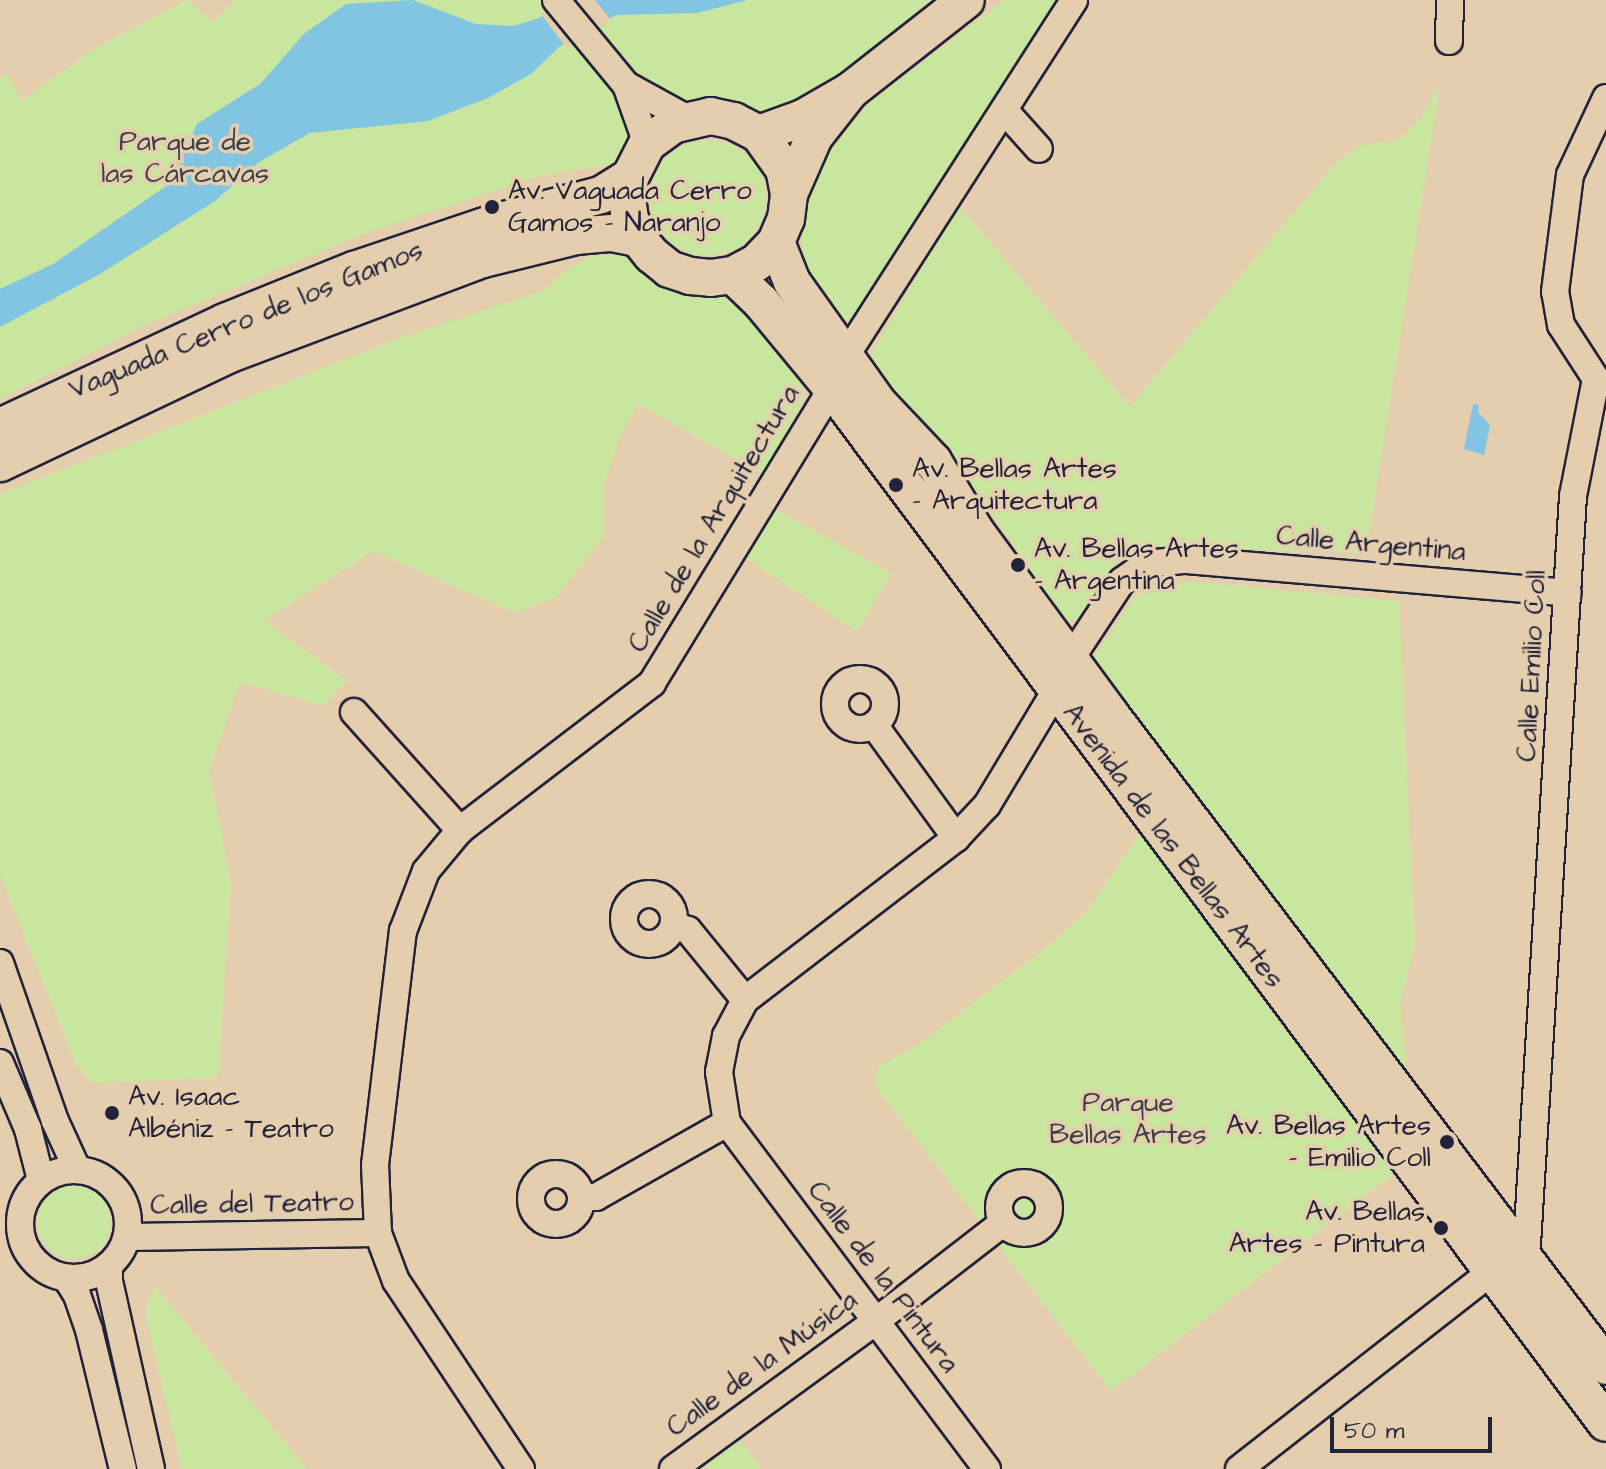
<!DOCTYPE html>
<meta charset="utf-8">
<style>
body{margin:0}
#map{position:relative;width:1606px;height:1469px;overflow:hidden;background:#e4cead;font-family:"Architects Daughter",sans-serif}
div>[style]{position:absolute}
.green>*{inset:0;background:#c9e69e}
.round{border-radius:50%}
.water>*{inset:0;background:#81c5e2}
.pier>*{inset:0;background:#e4cead}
.roads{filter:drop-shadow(2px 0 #22223b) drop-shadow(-2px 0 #22223b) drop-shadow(0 2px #22223b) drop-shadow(0 -2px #22223b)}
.street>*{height:26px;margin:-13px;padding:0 13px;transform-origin:13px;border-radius:13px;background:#e4cead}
.street>.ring{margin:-13px;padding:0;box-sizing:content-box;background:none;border:26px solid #e4cead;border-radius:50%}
.secondary>*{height:36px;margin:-18px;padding:0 18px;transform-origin:18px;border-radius:18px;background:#e4cead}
.dots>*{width:22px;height:22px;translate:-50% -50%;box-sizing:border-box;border:4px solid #e4cead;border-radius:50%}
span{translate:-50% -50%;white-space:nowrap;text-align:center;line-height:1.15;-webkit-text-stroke:7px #e4cead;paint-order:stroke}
.park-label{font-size:28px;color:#3b3f4a}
.poi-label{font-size:28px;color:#22223b}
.left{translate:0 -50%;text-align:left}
.right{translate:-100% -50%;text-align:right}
.street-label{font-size:28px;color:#22223b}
.scale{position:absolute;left:1330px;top:1417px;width:162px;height:36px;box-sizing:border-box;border:4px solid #22223b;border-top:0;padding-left:10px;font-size:24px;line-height:28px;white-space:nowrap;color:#22223b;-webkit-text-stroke:6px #e4cead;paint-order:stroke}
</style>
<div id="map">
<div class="green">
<i style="clip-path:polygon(186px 0,213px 22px,236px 0,932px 0,775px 132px,731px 104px,685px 103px,619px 163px,543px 175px,363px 234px,147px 324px,0 399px,0 78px,7px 74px,22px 101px,88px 53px)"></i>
<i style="clip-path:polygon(1005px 0,1060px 0,1029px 42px,861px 309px,848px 320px,836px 316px,802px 260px,802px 214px,826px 155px,872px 100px)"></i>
<i style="clip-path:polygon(1440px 83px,1366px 553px,1201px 548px,1149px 551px,1116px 561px,1083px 617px,1065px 624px,945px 443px,866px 364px,958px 205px,1130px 407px,1337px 162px,1362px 145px,1399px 140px,1419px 121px)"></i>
<i class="round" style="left:650px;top:140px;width:116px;height:116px"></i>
<i style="clip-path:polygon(637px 252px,726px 292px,757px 323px,801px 380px,804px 395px,799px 408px,762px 474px,639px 404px,620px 436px,604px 485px,604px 537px,556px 597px,516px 613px,373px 551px,264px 620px,348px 682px,335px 691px,325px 706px,240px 682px,209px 770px,231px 884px,218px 1078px,93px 1083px,77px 1066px,0 875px,0 494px,405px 336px,546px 290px,565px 271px,591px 256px)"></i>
<i style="clip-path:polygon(776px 510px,892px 574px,857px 631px,747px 559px)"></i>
<i style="clip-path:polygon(1196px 582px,1399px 601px,1415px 944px,1400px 1004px,1408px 1090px,1089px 664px,1135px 597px,1156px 584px)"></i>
<i style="clip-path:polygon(1141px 832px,1267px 1006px,1394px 1173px,1111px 1391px,876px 1087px,877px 1067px,916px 1047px,1051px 944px,1087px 912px)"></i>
<i class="round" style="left:37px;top:1185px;width:74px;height:74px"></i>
<i style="clip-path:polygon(155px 1287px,307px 1469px,182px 1469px,145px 1311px)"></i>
<i style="clip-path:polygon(740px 1440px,761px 1469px,709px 1469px,706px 1465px)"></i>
</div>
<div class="water">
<i style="clip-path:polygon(413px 0,476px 24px,513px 26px,537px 19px,571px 0,748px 0,697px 13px,616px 15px,560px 46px,531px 74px,488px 98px,428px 121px,310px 133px,259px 162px,215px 201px,100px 274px,0 327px,0 289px,53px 264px,169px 184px,197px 124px,260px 84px,305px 33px,346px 4px)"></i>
<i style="clip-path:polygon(1473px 404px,1479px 405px,1478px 412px,1490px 425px,1484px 455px,1464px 449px)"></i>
</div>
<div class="pier">
<i style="clip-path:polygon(563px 0,595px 0,612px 21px,566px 47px,540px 13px)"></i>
</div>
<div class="roads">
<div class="street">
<i style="left:556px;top:0;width:110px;rotate:50.5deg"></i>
<i style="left:626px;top:85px;width:63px;rotate:70.4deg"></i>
<i style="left:1449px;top:41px;width:41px;rotate:-88.6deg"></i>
<i style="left:626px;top:85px;width:71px;rotate:28.7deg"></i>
<i style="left:1004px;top:110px;width:52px;rotate:48.1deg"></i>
<i style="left:845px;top:357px;width:424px;rotate:-57.3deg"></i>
<i class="ring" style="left:835px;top:679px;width:24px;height:24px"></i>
<i style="left:354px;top:712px;width:159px;rotate:48.1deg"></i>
<i style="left:874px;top:725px;width:140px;rotate:54deg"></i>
<i class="ring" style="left:624px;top:894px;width:24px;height:24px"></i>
<i style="left:674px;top:925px;width:15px;rotate:20deg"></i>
<i style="left:688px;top:930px;width:90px;rotate:50.8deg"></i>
<i style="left:0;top:963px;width:167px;rotate:70.8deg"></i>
<i style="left:55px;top:1121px;width:53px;rotate:65.4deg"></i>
<i style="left:0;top:1063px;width:72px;rotate:67deg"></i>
<i style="left:28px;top:1129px;width:53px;rotate:75.7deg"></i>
<i class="ring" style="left:20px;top:1170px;width:82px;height:82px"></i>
<i class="ring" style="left:531px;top:1174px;width:24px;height:24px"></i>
<i class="ring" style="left:999px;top:1183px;width:24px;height:24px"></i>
<i style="left:582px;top:1197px;width:14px"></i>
<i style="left:596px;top:1197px;width:150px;rotate:-29.5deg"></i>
<i style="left:127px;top:1237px;width:251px;rotate:-0.9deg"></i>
<i style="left:109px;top:1267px;width:14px;rotate:90deg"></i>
<i style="left:109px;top:1281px;width:193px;rotate:77.4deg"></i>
<i style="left:67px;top:1279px;width:19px;rotate:58deg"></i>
<i style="left:77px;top:1295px;width:37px;rotate:71deg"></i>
<i style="left:89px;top:1330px;width:143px;rotate:76.3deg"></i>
<i style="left:521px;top:1469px;width:226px;rotate:-123.6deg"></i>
<i style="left:396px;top:1281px;width:51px;rotate:-110.6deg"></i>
<i style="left:378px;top:1233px;width:68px;rotate:-92.5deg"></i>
<i style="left:375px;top:1165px;width:236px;rotate:-83.2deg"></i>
<i style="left:403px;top:931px;width:64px;rotate:-69deg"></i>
<i style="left:426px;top:871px;width:53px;rotate:-50.3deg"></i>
<i style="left:460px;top:830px;width:242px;rotate:-37.4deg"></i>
<i style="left:652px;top:683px;width:346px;rotate:-58.6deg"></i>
<i style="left:673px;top:1469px;width:251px;rotate:-36.1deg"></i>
<i style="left:876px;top:1321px;width:160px;rotate:-37.7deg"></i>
<i style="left:987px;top:1469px;width:433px;rotate:-126.9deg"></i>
<i style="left:727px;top:1123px;width:52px;rotate:-98.9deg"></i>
<i style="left:719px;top:1072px;width:37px;rotate:-79deg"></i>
<i style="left:726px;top:1036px;width:41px;rotate:-62.2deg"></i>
<i style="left:745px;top:1000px;width:266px;rotate:-37.5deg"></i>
<i style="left:956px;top:838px;width:45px;rotate:-46.8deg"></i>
<i style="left:987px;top:805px;width:134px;rotate:-59deg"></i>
<i style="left:1056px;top:690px;width:35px;rotate:-65deg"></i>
<i style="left:1071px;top:658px;width:92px;rotate:-56.5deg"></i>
<i style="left:1122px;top:581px;width:29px;rotate:-35deg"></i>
<i style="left:1146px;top:564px;width:39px;rotate:-6deg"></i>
<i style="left:1185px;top:560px;width:384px;rotate:4.9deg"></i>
<i style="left:1239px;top:1469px;width:365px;rotate:-38deg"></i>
<i style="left:1527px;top:1244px;width:749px;rotate:-86.48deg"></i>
<i style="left:1573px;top:496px;width:119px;rotate:-78.9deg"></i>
<i style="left:1596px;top:379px;width:64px;rotate:-122.9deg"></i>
<i style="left:1561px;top:325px;width:34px;rotate:-100deg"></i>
<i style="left:1555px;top:292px;width:118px;rotate:-82.7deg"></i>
<i style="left:1570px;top:175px;width:85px;rotate:-64.9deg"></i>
</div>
<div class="secondary">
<i style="left:759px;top:134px;width:47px;rotate:-20deg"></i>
<i style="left:803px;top:118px;width:54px;rotate:-29.9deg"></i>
<i style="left:850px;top:91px;width:147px;rotate:-38.1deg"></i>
<i style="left:789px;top:194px;width:25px;rotate:-101deg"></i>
<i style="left:784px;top:169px;width:43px;rotate:-125.5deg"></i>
<i style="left:759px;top:134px;width:28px;rotate:-153deg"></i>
<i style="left:734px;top:121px;width:24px;rotate:-168deg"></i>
<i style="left:711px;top:116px;width:39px;rotate:167deg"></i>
<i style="left:673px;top:125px;width:32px;rotate:144deg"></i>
<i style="left:647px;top:144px;width:37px;rotate:117deg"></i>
<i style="left:630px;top:177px;width:21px;rotate:98deg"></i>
<i style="left:627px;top:198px;width:21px;rotate:82deg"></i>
<i style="left:630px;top:219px;width:21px;rotate:67deg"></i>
<i style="left:638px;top:238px;width:22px;rotate:51deg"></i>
<i style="left:652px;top:255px;width:22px;rotate:39deg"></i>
<i style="left:669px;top:269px;width:22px;rotate:18deg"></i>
<i style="left:690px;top:276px;width:21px;rotate:5deg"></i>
<i style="left:711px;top:278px;width:22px;rotate:-8deg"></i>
<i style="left:733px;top:275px;width:27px;rotate:-28deg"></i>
<i style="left:757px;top:262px;width:28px;rotate:-46deg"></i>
<i style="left:776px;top:242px;width:25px;rotate:-67deg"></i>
<i style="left:786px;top:219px;width:25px;rotate:-83deg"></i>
<i style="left:789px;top:194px;width:62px;rotate:-66.3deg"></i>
<i style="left:814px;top:137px;width:58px;rotate:-52deg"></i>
<i style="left:776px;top:242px;width:43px;rotate:68.2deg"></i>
<i style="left:792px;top:282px;width:150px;rotate:54.5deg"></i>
<i style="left:879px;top:404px;width:79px;rotate:46.5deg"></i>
<i style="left:933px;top:461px;width:83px;rotate:58.8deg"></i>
<i style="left:976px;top:532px;width:226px;rotate:53.6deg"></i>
<i style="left:1110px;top:714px;width:819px;rotate:52.74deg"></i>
<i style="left:733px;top:275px;width:39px;rotate:44deg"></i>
<i style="left:761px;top:302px;width:112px;rotate:50.5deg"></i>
<i style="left:832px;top:388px;width:1292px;rotate:53.21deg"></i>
<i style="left:0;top:427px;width:248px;rotate:-25deg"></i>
<i style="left:225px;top:322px;width:139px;rotate:-22deg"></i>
<i style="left:354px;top:270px;width:151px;rotate:-18.6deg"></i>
<i style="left:497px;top:222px;width:107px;rotate:-14.6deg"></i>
<i style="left:601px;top:195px;width:34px;rotate:-32deg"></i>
<i style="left:0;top:463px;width:251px;rotate:-25.4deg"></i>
<i style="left:227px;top:355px;width:273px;rotate:-20.6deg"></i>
<i style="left:483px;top:259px;width:96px;rotate:-13.9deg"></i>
<i style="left:576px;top:236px;width:36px;rotate:-5deg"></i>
<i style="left:612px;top:233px;width:26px;rotate:11deg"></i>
</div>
</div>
<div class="dots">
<i style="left:492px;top:207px;background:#22223b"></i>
<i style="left:896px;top:485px;background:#22223b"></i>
<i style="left:1018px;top:565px;background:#22223b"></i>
<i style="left:112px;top:1113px;background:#22223b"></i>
<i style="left:1447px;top:1142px;background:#22223b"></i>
<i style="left:1441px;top:1228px;background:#22223b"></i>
</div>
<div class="park-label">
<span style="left:185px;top:158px">Parque de<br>las Cárcavas</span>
<span style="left:1128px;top:1119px">Parque<br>Bellas Artes</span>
</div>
<div class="poi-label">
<span class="left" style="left:508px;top:207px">Av. Vaguada Cerro<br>Gamos - Naranjo</span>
<span class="left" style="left:912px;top:485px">Av. Bellas Artes<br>- Arquitectura</span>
<span class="left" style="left:1034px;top:565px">Av. Bellas Artes<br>- Argentina</span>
<span class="left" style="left:128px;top:1113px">Av. Isaac<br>Albéniz - Teatro</span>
<span class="right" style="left:1431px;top:1142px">Av. Bellas Artes<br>- Emilio Coll</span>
<span class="right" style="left:1425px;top:1228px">Av. Bellas<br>Artes - Pintura</span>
</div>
<div class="street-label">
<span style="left:246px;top:320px;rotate:-22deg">Vaguada Cerro de los Gamos</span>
<span style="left:714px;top:519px;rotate:-59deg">Calle de la Arquitectura</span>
<span style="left:1371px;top:544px;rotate:5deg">Calle Argentina</span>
<span style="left:1532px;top:666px;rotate:-87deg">Calle Emilio Coll</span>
<span style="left:1173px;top:846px;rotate:53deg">Avenida de las Bellas Artes</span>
<span style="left:252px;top:1204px;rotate:-1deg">Calle del Teatro</span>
<span style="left:883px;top:1277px;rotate:53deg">Calle de la Pintura</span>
<span style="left:762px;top:1364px;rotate:-36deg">Calle de la Música</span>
</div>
<div class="scale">50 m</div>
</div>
